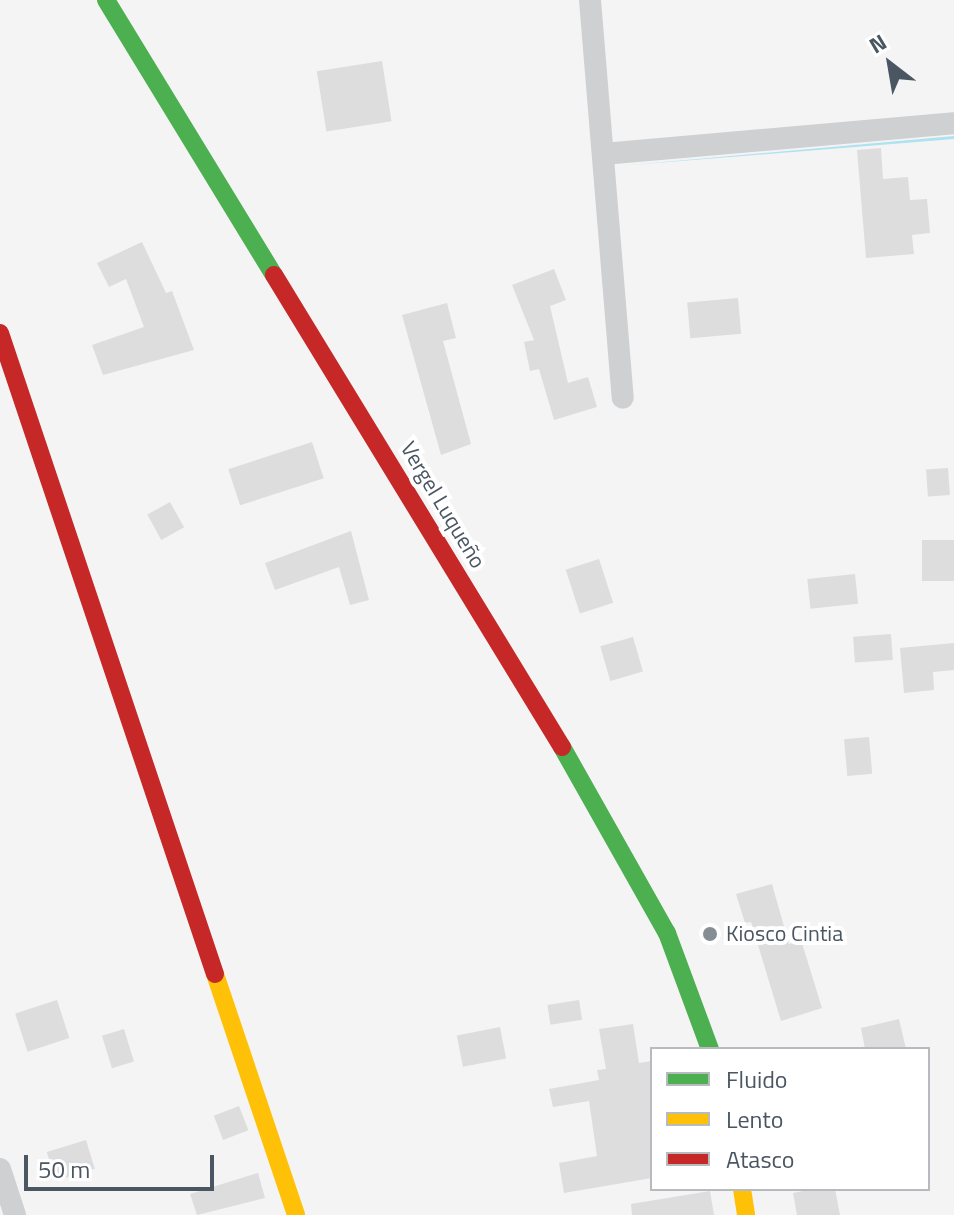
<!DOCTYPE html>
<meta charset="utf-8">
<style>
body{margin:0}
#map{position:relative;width:954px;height:1215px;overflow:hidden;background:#f4f4f4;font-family:"Titillium Web",sans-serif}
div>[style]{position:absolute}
.water>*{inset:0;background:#aee2f0}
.building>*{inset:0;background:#ddddde;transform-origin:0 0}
.street>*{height:22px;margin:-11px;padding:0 11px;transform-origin:11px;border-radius:11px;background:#ced0d2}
.fast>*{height:18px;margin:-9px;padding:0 9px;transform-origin:9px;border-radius:9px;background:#4caf50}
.slow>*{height:18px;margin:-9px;padding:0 9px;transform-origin:9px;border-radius:9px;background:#ffc107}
.jam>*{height:18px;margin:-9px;padding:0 9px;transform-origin:9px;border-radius:9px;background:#c62828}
.dots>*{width:22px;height:22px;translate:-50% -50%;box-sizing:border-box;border:4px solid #fff;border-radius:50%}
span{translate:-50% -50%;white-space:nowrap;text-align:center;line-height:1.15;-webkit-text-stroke:8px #fff;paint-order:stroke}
.street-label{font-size:22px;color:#4a5661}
.poi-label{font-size:22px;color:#4a5661}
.left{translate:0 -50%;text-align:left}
.legend{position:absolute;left:650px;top:1047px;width:280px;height:144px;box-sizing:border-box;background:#fff;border:2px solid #b7bbc0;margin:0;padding:10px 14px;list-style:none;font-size:24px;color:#4a5661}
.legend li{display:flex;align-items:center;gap:16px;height:40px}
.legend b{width:40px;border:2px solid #b7bbc0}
.north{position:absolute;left:850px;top:24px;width:80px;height:80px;-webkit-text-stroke:6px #fff;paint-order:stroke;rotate:329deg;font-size:22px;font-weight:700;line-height:32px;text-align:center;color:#4a5661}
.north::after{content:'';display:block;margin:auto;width:28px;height:36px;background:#4a5661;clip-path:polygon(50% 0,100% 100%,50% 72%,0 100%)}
.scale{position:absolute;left:24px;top:1155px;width:190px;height:36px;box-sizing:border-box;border:4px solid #4a5661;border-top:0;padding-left:10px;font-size:24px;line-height:28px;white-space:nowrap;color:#4a5661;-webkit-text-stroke:6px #fff;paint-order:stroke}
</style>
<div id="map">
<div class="water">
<i style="clip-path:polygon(954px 136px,954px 139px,619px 166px)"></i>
</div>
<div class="building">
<i style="left:382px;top:61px;width:61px;height:66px;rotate:81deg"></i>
<i style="clip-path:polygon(881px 148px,883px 179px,908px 177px,910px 200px,927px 199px,930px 233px,912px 235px,914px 254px,866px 258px,857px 150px)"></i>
<i style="clip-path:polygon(142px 242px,166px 293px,172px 291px,194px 350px,103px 375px,92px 345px,144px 327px,126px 279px,109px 287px,97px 263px)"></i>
<i style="clip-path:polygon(554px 269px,566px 300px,550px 306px,568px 383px,588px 377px,597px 407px,554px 420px,539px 369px,530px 371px,524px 342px,534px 340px,512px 285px)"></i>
<i style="left:738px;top:298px;width:36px;height:51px;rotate:85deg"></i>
<i style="clip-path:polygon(447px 303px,456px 338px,443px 341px,471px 444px,441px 455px,402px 315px)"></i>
<i style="left:312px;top:442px;width:38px;height:88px;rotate:72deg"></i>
<i style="left:948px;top:468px;width:27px;height:22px;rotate:86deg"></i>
<i style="left:170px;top:502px;width:29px;height:26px;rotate:61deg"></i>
<i style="clip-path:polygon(351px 531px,369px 600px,350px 605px,339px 567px,275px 590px,265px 563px)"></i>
<i style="left:954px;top:540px;width:41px;height:32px;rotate:90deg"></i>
<i style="left:599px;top:559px;width:46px;height:35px;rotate:72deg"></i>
<i style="left:855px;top:574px;width:30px;height:48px;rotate:84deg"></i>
<i style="left:891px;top:634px;width:26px;height:38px;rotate:86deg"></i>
<i style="left:633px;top:637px;width:36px;height:34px;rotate:74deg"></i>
<i style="clip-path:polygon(954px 643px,954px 670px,933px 672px,934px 690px,904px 693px,900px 648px)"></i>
<i style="left:869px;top:737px;width:37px;height:25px;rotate:85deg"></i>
<i style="clip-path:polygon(772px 884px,789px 944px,801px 940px,822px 1008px,781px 1021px,751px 922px,745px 923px,736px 894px)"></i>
<i style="left:57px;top:1000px;width:40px;height:44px;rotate:72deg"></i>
<i style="left:579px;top:1000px;width:20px;height:32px;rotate:81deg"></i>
<i style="clip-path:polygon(899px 1019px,906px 1049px,865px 1049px,861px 1028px)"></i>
<i style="clip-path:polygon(633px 1024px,639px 1063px,652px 1061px,652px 1178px,564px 1193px,559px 1163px,597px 1156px,589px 1101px,553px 1107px,549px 1089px,599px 1080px,597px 1070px,606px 1069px,599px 1029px)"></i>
<i style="left:500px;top:1027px;width:32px;height:44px;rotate:79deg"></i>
<i style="left:124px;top:1029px;width:34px;height:23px;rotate:73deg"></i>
<i style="left:239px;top:1106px;width:26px;height:27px;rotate:69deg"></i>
<i style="left:86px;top:1140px;width:30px;height:41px;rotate:73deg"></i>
<i style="clip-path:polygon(258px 1173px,265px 1198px,197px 1215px,190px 1194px)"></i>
<i style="clip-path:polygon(813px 1189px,835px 1189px,840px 1215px,797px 1215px,793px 1193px)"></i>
<i style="clip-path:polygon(710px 1191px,714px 1215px,632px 1215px,631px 1204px)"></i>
</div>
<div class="street">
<i style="left:590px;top:0;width:399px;rotate:85.3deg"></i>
<i style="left:603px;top:154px;width:352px;rotate:-5deg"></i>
<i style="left:0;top:1169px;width:48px;rotate:71.9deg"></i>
</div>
<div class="fast">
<i style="left:106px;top:0;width:322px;rotate:58.6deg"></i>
<i style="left:562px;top:747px;width:214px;rotate:60.6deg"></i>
<i style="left:667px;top:933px;width:124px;rotate:69.7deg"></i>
</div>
<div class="slow">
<i style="left:215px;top:974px;width:254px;rotate:71.4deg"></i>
<i style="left:742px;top:1189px;width:26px;rotate:81deg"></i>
</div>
<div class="jam">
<i style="left:274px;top:275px;width:553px;rotate:58.61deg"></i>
<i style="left:0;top:333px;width:676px;rotate:71.46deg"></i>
</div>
<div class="dots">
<i style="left:710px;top:934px;background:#868d94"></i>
</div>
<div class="street-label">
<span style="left:443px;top:505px;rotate:59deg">Vergel Luqueño</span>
</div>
<div class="poi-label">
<span class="left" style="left:726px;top:934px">Kiosco Cintia</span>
</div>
<ul class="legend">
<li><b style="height:10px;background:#4caf50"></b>Fluido</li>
<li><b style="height:10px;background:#ffc107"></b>Lento</li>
<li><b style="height:10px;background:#c62828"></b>Atasco</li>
</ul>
<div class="north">N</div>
<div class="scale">50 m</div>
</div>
